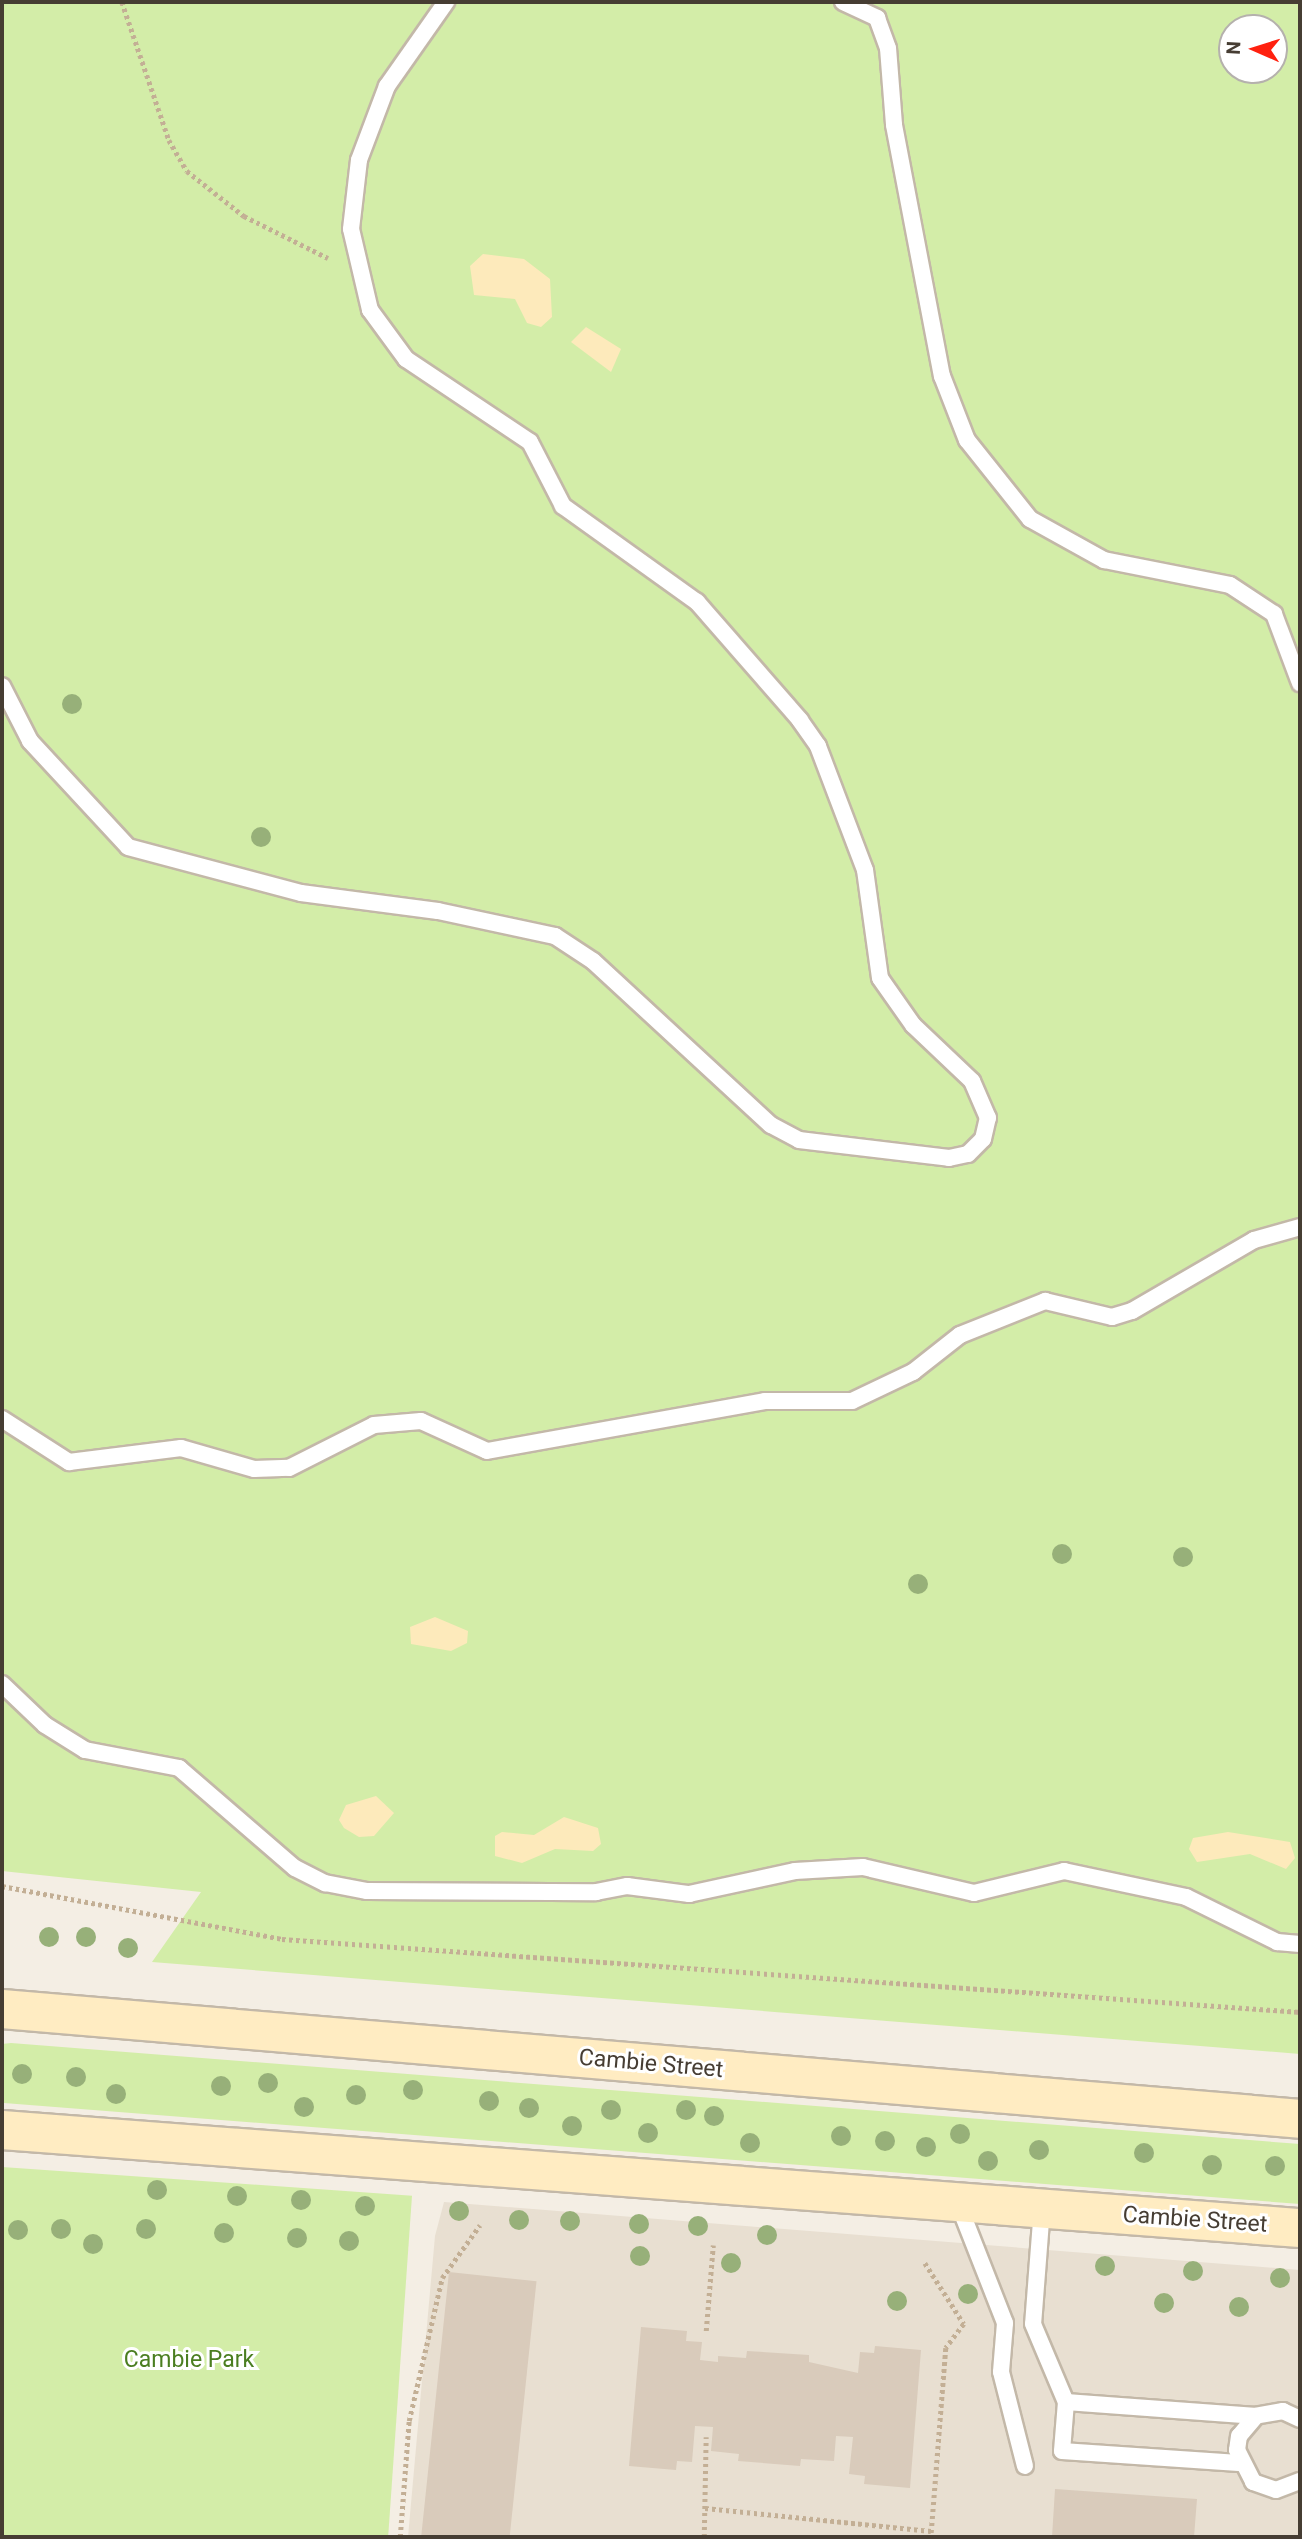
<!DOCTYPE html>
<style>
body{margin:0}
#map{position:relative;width:1302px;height:2539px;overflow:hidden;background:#f4eee4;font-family:Roboto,sans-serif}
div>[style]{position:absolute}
.residential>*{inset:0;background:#e8dfd1}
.green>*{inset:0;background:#d3eda8;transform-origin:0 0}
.sand>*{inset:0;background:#fdeabb}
.building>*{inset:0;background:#d9cbbb;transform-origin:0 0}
.path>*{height:4.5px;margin-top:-2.25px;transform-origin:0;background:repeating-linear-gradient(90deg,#c3af95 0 3.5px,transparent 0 7px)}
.roads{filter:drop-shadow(2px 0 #c3b8a8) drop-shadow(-2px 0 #c3b8a8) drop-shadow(0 2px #c3b8a8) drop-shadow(0 -2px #c3b8a8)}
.lane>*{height:16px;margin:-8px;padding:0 8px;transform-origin:8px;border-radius:8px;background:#fff}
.secondary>*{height:38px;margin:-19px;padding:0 19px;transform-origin:19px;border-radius:19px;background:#ffecc2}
.trees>*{width:20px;height:20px;margin:-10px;border-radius:50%;background:#97b079}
span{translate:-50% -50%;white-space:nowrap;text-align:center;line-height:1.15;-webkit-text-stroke:6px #fff;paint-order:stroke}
.street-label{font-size:23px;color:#463d33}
.park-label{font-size:23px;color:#4b7e21}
.frame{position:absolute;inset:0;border:4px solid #463d33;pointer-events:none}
.north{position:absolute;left:1218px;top:14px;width:70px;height:70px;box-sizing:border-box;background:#fff;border:2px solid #b5b1ad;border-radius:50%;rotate:273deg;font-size:19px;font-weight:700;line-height:28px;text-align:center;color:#463d33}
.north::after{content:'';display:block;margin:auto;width:24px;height:32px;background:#ff210f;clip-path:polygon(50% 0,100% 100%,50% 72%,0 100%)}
</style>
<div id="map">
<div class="residential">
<i style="clip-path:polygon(444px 2202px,1300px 2270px,1300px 2537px,408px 2537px,435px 2236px)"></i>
</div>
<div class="green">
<i style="clip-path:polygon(evenodd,2px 2px,1300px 2px,1300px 2054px,152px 1962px,201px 1892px,2px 1871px,2px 2px,1232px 28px,1274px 28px,1274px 70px,1232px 70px,1232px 28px)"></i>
<i style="clip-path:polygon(11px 2043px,1300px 2144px,1300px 2204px,4px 2103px,2px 2044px)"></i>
<i style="left:2px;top:2167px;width:411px;height:370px;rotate:4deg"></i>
</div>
<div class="sand">
<i style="clip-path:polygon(483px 254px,524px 259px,550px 279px,552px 317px,541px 327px,527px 323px,515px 299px,474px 295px,470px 266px)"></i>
<i style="clip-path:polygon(586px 327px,621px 349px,611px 372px,571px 342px)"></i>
<i style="clip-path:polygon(435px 1617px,468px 1631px,467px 1643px,451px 1651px,411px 1644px,410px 1627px)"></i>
<i style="clip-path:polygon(376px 1796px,394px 1813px,374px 1836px,359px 1837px,344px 1828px,339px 1820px,346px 1805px)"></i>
<i style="clip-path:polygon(564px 1817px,598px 1828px,601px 1844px,593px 1851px,555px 1849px,522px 1863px,495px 1856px,495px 1836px,502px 1832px,534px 1835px)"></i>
<i style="clip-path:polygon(1228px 1832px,1290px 1842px,1295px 1858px,1286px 1869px,1250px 1854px,1197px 1862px,1189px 1849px,1193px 1838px)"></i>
</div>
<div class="building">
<i style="left:449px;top:2272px;width:88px;height:266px;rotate:6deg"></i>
<i style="clip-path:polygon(641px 2327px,687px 2331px,686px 2341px,702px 2342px,700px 2360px,718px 2362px,718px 2356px,746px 2358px,747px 2351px,809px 2355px,809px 2362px,858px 2373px,860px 2352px,874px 2353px,875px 2346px,921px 2350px,910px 2488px,864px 2484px,865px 2476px,849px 2474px,853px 2437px,836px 2436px,834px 2461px,801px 2459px,800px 2466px,738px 2461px,739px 2454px,711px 2451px,713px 2427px,695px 2426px,692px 2462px,677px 2461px,676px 2470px,629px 2466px)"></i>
<i style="clip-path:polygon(1055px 2489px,1197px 2499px,1194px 2537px,1052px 2537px)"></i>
</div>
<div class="path">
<i style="left:122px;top:2px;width:146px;rotate:71.2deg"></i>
<i style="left:169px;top:140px;width:36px;rotate:60deg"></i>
<i style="left:187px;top:171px;width:73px;rotate:38.3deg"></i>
<i style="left:244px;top:216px;width:94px;rotate:26.6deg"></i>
<i style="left:2px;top:1886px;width:285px;rotate:10.7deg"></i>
<i style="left:282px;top:1939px;width:1021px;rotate:4.1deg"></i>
<i style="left:925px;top:2263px;width:72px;rotate:57.4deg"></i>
<i style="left:964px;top:2324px;width:30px;rotate:127deg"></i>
<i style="left:946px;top:2348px;width:190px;rotate:94.5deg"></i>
<i style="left:706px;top:2331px;width:86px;rotate:-85.3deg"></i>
<i style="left:705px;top:2508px;width:227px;rotate:5.8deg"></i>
<i style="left:400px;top:2537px;width:116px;rotate:-85.6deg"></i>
<i style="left:409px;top:2421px;width:147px;rotate:-77deg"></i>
<i style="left:442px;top:2278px;width:65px;rotate:-54.4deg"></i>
<i style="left:704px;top:2537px;width:100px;rotate:-88.9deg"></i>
</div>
<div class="roads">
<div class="lane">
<i style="left:843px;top:2px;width:38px;rotate:25deg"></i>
<i style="left:877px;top:18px;width:32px;rotate:70deg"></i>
<i style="left:888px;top:48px;width:77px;rotate:85.5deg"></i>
<i style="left:894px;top:125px;width:256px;rotate:79.2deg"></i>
<i style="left:942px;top:376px;width:69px;rotate:68.7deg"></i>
<i style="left:967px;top:440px;width:101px;rotate:51.4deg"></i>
<i style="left:1030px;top:519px;width:85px;rotate:29deg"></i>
<i style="left:1104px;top:560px;width:128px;rotate:11.2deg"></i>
<i style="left:1230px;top:585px;width:53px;rotate:33.4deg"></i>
<i style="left:1274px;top:614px;width:74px;rotate:69.4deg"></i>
<i style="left:2px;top:686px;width:62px;rotate:63deg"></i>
<i style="left:30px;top:741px;width:144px;rotate:47.2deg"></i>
<i style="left:128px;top:847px;width:179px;rotate:14.9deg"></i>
<i style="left:301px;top:893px;width:138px;rotate:7.5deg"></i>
<i style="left:438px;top:911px;width:120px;rotate:12.1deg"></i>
<i style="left:555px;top:936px;width:45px;rotate:33.3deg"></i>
<i style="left:593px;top:961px;width:242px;rotate:42.7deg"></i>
<i style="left:771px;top:1125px;width:32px;rotate:28deg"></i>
<i style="left:799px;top:1140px;width:151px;rotate:6.8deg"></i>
<i style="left:949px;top:1158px;width:19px;rotate:-12deg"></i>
<i style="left:968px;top:1154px;width:21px;rotate:-45deg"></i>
<i style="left:983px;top:1139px;width:22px;rotate:-77deg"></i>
<i style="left:988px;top:1118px;width:40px;rotate:-113.4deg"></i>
<i style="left:972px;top:1081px;width:81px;rotate:-136.5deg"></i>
<i style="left:913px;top:1025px;width:57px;rotate:-125.1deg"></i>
<i style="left:880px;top:978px;width:109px;rotate:-97.9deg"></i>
<i style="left:865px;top:870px;width:133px;rotate:-110.8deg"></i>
<i style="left:818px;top:746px;width:32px;rotate:-125deg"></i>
<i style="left:800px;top:720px;width:157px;rotate:-131.1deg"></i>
<i style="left:697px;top:602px;width:165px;rotate:-144.4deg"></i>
<i style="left:563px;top:506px;width:72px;rotate:-117.3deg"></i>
<i style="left:530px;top:442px;width:149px;rotate:-146.2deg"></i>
<i style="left:406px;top:359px;width:61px;rotate:-126.3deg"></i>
<i style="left:370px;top:310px;width:83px;rotate:-103.2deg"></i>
<i style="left:351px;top:229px;width:69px;rotate:-83.4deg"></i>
<i style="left:359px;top:160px;width:79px;rotate:-69.3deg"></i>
<i style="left:387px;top:86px;width:103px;rotate:-54.9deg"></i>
<i style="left:2px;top:1419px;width:80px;rotate:32.7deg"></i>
<i style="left:69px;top:1462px;width:113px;rotate:-7.1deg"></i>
<i style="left:181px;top:1448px;width:76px;rotate:16deg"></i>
<i style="left:254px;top:1469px;width:35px;rotate:-2deg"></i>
<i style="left:289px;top:1468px;width:95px;rotate:-26.8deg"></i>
<i style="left:374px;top:1425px;width:47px;rotate:-4.9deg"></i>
<i style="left:421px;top:1421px;width:72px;rotate:24.4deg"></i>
<i style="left:487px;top:1451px;width:282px;rotate:-10.2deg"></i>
<i style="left:765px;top:1401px;width:87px"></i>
<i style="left:852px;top:1401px;width:68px;rotate:-25.4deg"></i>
<i style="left:913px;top:1372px;width:60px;rotate:-38.2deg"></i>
<i style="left:960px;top:1335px;width:92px;rotate:-21.8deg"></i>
<i style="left:1045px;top:1301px;width:69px;rotate:13.4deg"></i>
<i style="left:1112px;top:1317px;width:21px;rotate:-17deg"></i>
<i style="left:1132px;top:1311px;width:141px;rotate:-30.2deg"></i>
<i style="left:1254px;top:1240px;width:48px;rotate:-15.8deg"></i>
<i style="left:2px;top:1684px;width:59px;rotate:43.6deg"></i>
<i style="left:45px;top:1725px;width:47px;rotate:32deg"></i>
<i style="left:85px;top:1750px;width:96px;rotate:10.8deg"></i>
<i style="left:179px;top:1768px;width:153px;rotate:40.8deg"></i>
<i style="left:295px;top:1868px;width:34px;rotate:27deg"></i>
<i style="left:325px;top:1883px;width:43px;rotate:10.8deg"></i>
<i style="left:367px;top:1891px;width:229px;rotate:0.3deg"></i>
<i style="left:596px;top:1892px;width:32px;rotate:-11deg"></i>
<i style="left:627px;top:1886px;width:63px;rotate:7.4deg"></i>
<i style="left:689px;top:1894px;width:108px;rotate:-12.2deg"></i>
<i style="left:795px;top:1871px;width:68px;rotate:-3.4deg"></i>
<i style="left:863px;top:1867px;width:114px;rotate:13.2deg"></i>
<i style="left:974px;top:1893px;width:93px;rotate:-13.7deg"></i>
<i style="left:1064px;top:1871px;width:125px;rotate:12deg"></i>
<i style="left:1186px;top:1897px;width:102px;rotate:26.3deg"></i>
<i style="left:1277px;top:1942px;width:23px;rotate:5deg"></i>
<i style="left:958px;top:2203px;width:129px;rotate:68.6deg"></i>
<i style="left:1005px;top:2323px;width:49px;rotate:94.7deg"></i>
<i style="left:1001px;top:2372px;width:97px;rotate:75.7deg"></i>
<i style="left:1042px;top:2208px;width:116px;rotate:94.4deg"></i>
<i style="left:1033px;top:2324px;width:85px;rotate:67.1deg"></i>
<i style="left:1066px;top:2402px;width:191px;rotate:4.2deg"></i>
<i style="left:1066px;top:2402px;width:49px;rotate:94.7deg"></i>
<i style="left:1062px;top:2451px;width:177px;rotate:3.9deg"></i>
<i style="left:1300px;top:2419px;width:19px;rotate:-155deg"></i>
<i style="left:1283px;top:2411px;width:27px;rotate:170deg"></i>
<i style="left:1256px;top:2416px;width:26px;rotate:130deg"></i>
<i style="left:1239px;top:2436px;width:14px;rotate:98deg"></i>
<i style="left:1237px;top:2450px;width:36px;rotate:63deg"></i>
<i style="left:1253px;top:2482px;width:24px;rotate:19deg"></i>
<i style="left:1276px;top:2490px;width:26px;rotate:-21deg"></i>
</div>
<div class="secondary">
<i style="left:2px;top:2009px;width:1303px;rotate:4.84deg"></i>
<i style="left:2px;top:2130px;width:1302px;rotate:4.32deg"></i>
</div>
</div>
<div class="trees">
<i style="left:72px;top:704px"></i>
<i style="left:261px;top:837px"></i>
<i style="left:1062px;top:1554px"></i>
<i style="left:1183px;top:1557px"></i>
<i style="left:918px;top:1584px"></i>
<i style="left:49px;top:1937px"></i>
<i style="left:86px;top:1937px"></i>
<i style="left:128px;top:1948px"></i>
<i style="left:22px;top:2074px"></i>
<i style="left:76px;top:2077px"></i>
<i style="left:268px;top:2083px"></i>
<i style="left:221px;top:2086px"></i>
<i style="left:413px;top:2090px"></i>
<i style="left:116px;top:2094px"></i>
<i style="left:356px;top:2095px"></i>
<i style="left:489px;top:2101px"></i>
<i style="left:304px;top:2107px"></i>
<i style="left:529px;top:2108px"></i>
<i style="left:611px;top:2110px"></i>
<i style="left:686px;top:2110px"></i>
<i style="left:714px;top:2116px"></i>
<i style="left:572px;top:2126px"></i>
<i style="left:648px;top:2133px"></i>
<i style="left:960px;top:2134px"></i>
<i style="left:841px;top:2136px"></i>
<i style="left:885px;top:2141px"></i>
<i style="left:750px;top:2143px"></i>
<i style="left:926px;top:2147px"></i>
<i style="left:1039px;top:2150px"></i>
<i style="left:1144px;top:2153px"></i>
<i style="left:988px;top:2161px"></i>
<i style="left:1212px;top:2165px"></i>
<i style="left:1275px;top:2166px"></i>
<i style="left:157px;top:2190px"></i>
<i style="left:237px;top:2196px"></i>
<i style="left:301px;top:2200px"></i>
<i style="left:365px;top:2206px"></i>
<i style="left:459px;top:2211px"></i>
<i style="left:519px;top:2220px"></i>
<i style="left:570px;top:2221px"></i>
<i style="left:639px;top:2224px"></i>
<i style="left:698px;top:2226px"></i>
<i style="left:61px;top:2229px"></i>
<i style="left:146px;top:2229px"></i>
<i style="left:18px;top:2230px"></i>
<i style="left:224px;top:2233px"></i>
<i style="left:767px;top:2235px"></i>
<i style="left:297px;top:2238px"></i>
<i style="left:349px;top:2241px"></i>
<i style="left:93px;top:2244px"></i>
<i style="left:640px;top:2256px"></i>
<i style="left:731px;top:2263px"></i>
<i style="left:1105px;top:2266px"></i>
<i style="left:1193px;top:2271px"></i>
<i style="left:1280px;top:2278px"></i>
<i style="left:968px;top:2294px"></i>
<i style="left:897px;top:2301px"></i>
<i style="left:1164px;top:2303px"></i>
<i style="left:1239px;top:2307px"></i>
</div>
<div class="street-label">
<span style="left:651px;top:2064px;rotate:5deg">Cambie Street</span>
<span style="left:1195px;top:2220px;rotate:4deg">Cambie Street</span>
</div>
<div class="park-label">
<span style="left:189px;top:2360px">Cambie Park</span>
</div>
<div class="frame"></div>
<div class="north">N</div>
</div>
